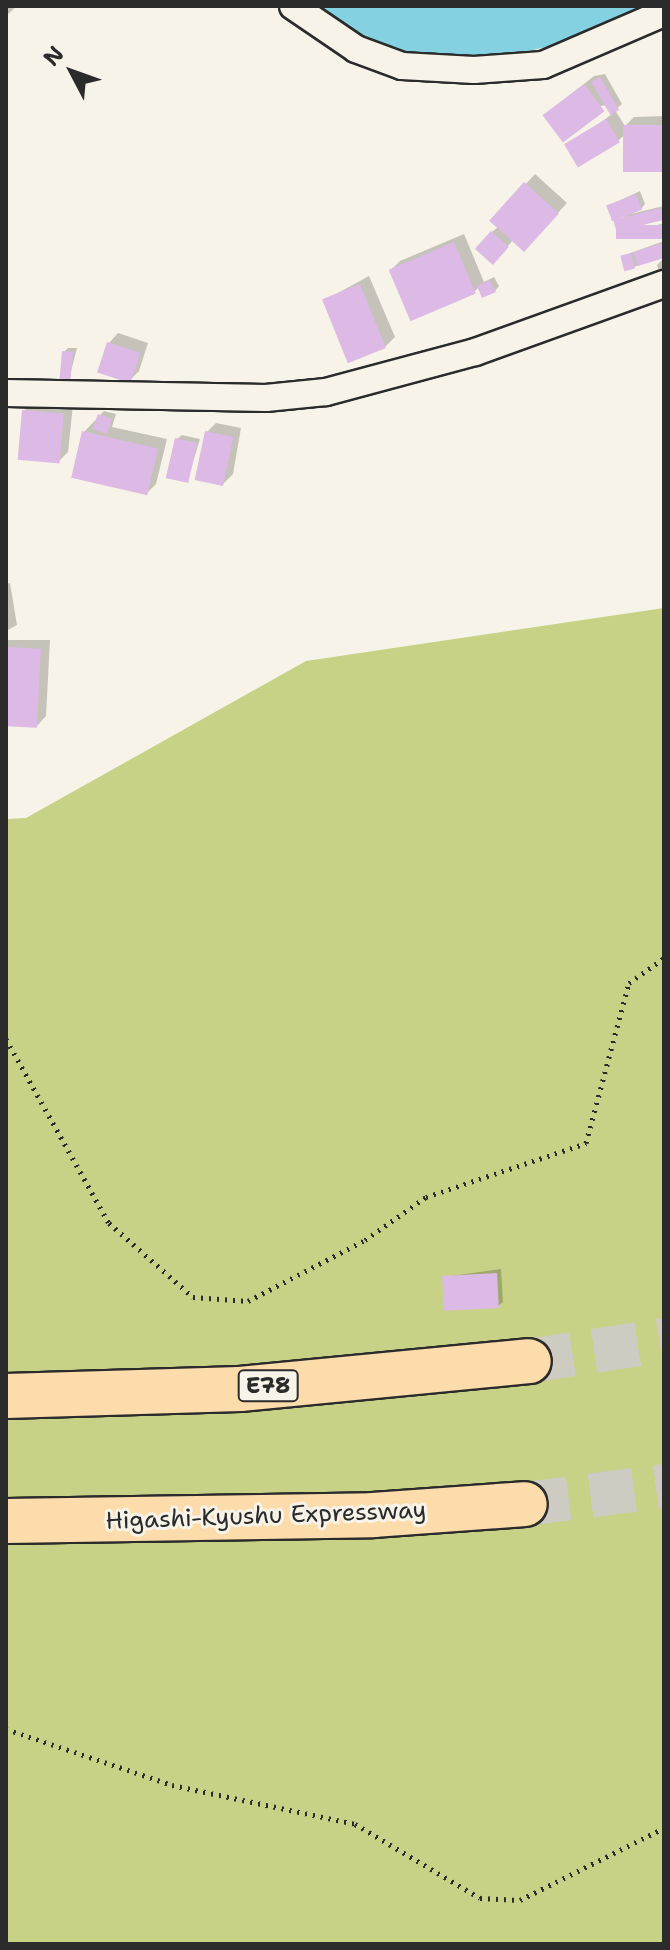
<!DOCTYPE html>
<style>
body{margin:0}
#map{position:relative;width:670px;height:1950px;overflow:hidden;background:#f7f3e8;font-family:"Shantell Sans",sans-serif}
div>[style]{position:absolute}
.green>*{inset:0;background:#c7d286}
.water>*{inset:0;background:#83d1e1}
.shadow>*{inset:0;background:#0003}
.building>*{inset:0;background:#dcbae5;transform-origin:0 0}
.motorway-tunnel>*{height:44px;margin-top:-22px;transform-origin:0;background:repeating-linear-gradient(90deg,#cecbc2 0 44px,transparent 0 66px)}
.path>*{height:5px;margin-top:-2.5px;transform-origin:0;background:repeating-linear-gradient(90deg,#2b2b2b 0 2px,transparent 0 8px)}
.roads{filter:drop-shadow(2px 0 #2b2b2b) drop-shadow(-2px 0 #2b2b2b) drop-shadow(0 2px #2b2b2b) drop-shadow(0 -2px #2b2b2b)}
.minor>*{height:26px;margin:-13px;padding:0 13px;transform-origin:13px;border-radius:13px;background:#f7f3e8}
.motorway>*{height:44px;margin:-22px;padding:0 22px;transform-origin:22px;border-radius:22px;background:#fddcac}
span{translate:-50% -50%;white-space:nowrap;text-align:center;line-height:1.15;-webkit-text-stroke:6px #f7f3e8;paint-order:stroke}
.shield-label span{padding:2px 6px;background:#f7f3e8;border:2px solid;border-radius:6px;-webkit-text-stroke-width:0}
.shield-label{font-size:22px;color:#2b2b2b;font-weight:700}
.street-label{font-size:24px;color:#2b2b2b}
.frame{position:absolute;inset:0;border:8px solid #2b2b2b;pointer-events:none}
.north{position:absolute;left:32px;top:32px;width:80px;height:80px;-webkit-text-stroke:6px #f7f3e8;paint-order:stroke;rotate:311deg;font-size:22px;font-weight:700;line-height:32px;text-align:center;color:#2b2b2b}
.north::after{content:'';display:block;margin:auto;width:28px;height:36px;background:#2b2b2b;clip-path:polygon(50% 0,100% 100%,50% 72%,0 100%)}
</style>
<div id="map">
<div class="green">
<i style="clip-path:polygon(664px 608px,664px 1944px,6px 1944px,6px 819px,26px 818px,306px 661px)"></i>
</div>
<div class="water">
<i style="clip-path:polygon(311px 6px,656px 6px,577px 40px,501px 57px,441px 61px,387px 48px)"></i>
</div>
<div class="shadow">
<i style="clip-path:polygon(6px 6px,17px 6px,7px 15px,6px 27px)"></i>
<i style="clip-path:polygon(605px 74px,622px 104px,615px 110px,625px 126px,634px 117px,664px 116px,664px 170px,625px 134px,619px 140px,568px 147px,612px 114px,607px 105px,545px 115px,594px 76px)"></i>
<i style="clip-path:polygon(535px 174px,567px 203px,533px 240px,513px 240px,494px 262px,492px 232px,498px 227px,492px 220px)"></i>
<i style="clip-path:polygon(640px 191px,645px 204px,641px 209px,608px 206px)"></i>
<i style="clip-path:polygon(664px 206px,664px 218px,619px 232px,616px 224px,626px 215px)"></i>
<i style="clip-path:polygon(664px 223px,664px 237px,620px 239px,624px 235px)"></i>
<i style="clip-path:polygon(464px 234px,484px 282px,494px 277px,499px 286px,495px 291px,479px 287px,474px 292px,391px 270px,400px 261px)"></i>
<i style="clip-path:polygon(664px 241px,664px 256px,634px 267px,622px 256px)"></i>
<i style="clip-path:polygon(664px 258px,664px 270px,659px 271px,657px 265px)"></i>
<i style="clip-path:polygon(369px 276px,395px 337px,385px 347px,325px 300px)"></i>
<i style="clip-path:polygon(118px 333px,148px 343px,139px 371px,129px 381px,109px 343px)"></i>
<i style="clip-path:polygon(68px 348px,77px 348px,69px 379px,64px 352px)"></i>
<i style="clip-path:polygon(33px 401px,73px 405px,68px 452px,58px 462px,24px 411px)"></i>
<i style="clip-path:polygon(104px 411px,116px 414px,112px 427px,167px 439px,156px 484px,147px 493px,84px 432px)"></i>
<i style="clip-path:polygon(216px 423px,241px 428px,233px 474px,223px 484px,207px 432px)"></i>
<i style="clip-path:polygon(182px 435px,200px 439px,187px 481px,177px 439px)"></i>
<i style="clip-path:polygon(10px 583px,17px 625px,6px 631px,6px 584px)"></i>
<i style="clip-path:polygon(6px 640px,50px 640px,46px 716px,37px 726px,6px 724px)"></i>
<i style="clip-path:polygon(501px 1269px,503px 1302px,498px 1306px,444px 1277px)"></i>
</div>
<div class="building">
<i style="left:600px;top:77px;width:38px;height:10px;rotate:60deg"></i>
<i style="left:584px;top:84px;width:34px;height:52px;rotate:53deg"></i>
<i style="left:606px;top:119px;width:27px;height:49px;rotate:59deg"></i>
<i style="left:664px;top:125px;width:47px;height:41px;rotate:90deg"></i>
<i style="left:524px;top:182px;width:47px;height:52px;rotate:42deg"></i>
<i style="left:636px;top:194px;width:17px;height:32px;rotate:69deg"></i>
<i style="left:661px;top:208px;width:12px;height:49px;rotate:76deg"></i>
<i style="left:664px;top:225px;width:14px;height:48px;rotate:90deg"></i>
<i style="left:491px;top:231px;width:24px;height:24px;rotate:42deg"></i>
<i style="left:454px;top:242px;width:56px;height:71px;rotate:67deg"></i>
<i style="clip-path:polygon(664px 243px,664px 258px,638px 266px,633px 252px)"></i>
<i style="left:631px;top:253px;width:16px;height:11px;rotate:76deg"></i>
<i style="clip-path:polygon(489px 280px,496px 292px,482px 298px,477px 286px)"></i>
<i style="left:360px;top:284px;width:69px;height:41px;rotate:68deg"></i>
<i style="left:107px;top:342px;width:35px;height:32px;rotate:18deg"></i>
<i style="left:62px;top:351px;width:11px;height:28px;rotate:5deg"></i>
<i style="left:22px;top:410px;width:42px;height:50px;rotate:5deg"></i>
<i style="left:98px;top:414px;width:15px;height:16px;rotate:20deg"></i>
<i style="left:82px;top:431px;width:78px;height:48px;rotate:13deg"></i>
<i style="left:205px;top:431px;width:29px;height:50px;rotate:12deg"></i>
<i style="left:175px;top:438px;width:23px;height:41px;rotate:13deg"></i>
<i style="left:6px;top:647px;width:35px;height:79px;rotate:3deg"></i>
<i style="left:497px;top:1273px;width:35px;height:55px;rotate:87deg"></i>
</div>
<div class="motorway-tunnel">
<i style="left:529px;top:1361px;width:137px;rotate:-8.8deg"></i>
<i style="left:525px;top:1504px;width:140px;rotate:-7.4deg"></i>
</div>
<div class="path">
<i style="left:6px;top:1039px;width:211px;rotate:60.8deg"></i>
<i style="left:109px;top:1223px;width:112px;rotate:41.4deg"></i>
<i style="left:193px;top:1297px;width:55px;rotate:4.2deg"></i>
<i style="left:248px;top:1301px;width:132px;rotate:-27.5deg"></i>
<i style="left:365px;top:1240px;width:75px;rotate:-35.2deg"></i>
<i style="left:426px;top:1197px;width:169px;rotate:-18.6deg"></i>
<i style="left:586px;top:1143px;width:166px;rotate:-75deg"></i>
<i style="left:629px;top:983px;width:43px;rotate:-35.5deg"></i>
<i style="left:6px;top:1729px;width:175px;rotate:18.6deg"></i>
<i style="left:172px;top:1785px;width:187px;rotate:12deg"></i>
<i style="left:355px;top:1824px;width:145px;rotate:30.6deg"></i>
<i style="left:480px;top:1898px;width:40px;rotate:2.9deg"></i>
<i style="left:520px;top:1900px;width:161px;rotate:-26.6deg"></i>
</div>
<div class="roads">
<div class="minor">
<i style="left:293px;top:6px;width:76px;rotate:34.3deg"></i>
<i style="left:356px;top:49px;width:49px;rotate:20.3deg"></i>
<i style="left:402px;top:66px;width:72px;rotate:3.2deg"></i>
<i style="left:474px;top:70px;width:69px;rotate:-4.1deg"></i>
<i style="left:543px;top:65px;width:132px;rotate:-23.3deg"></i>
<i style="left:6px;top:393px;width:260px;rotate:1.1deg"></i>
<i style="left:266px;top:398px;width:60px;rotate:-5.7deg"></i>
<i style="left:326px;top:392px;width:154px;rotate:-15deg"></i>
<i style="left:475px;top:352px;width:201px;rotate:-19.8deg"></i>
</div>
<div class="motorway">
<i style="left:6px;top:1396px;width:234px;rotate:-1.7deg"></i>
<i style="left:240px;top:1389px;width:290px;rotate:-5.5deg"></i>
<i style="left:6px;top:1521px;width:367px;rotate:-0.9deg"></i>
<i style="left:373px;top:1515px;width:152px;rotate:-4.1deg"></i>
</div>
</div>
<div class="shield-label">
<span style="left:268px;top:1386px">E78</span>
</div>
<div class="street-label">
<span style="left:266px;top:1516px;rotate:-2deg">Higashi-Kyushu Expressway</span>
</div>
<div class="frame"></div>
<div class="north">N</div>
</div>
